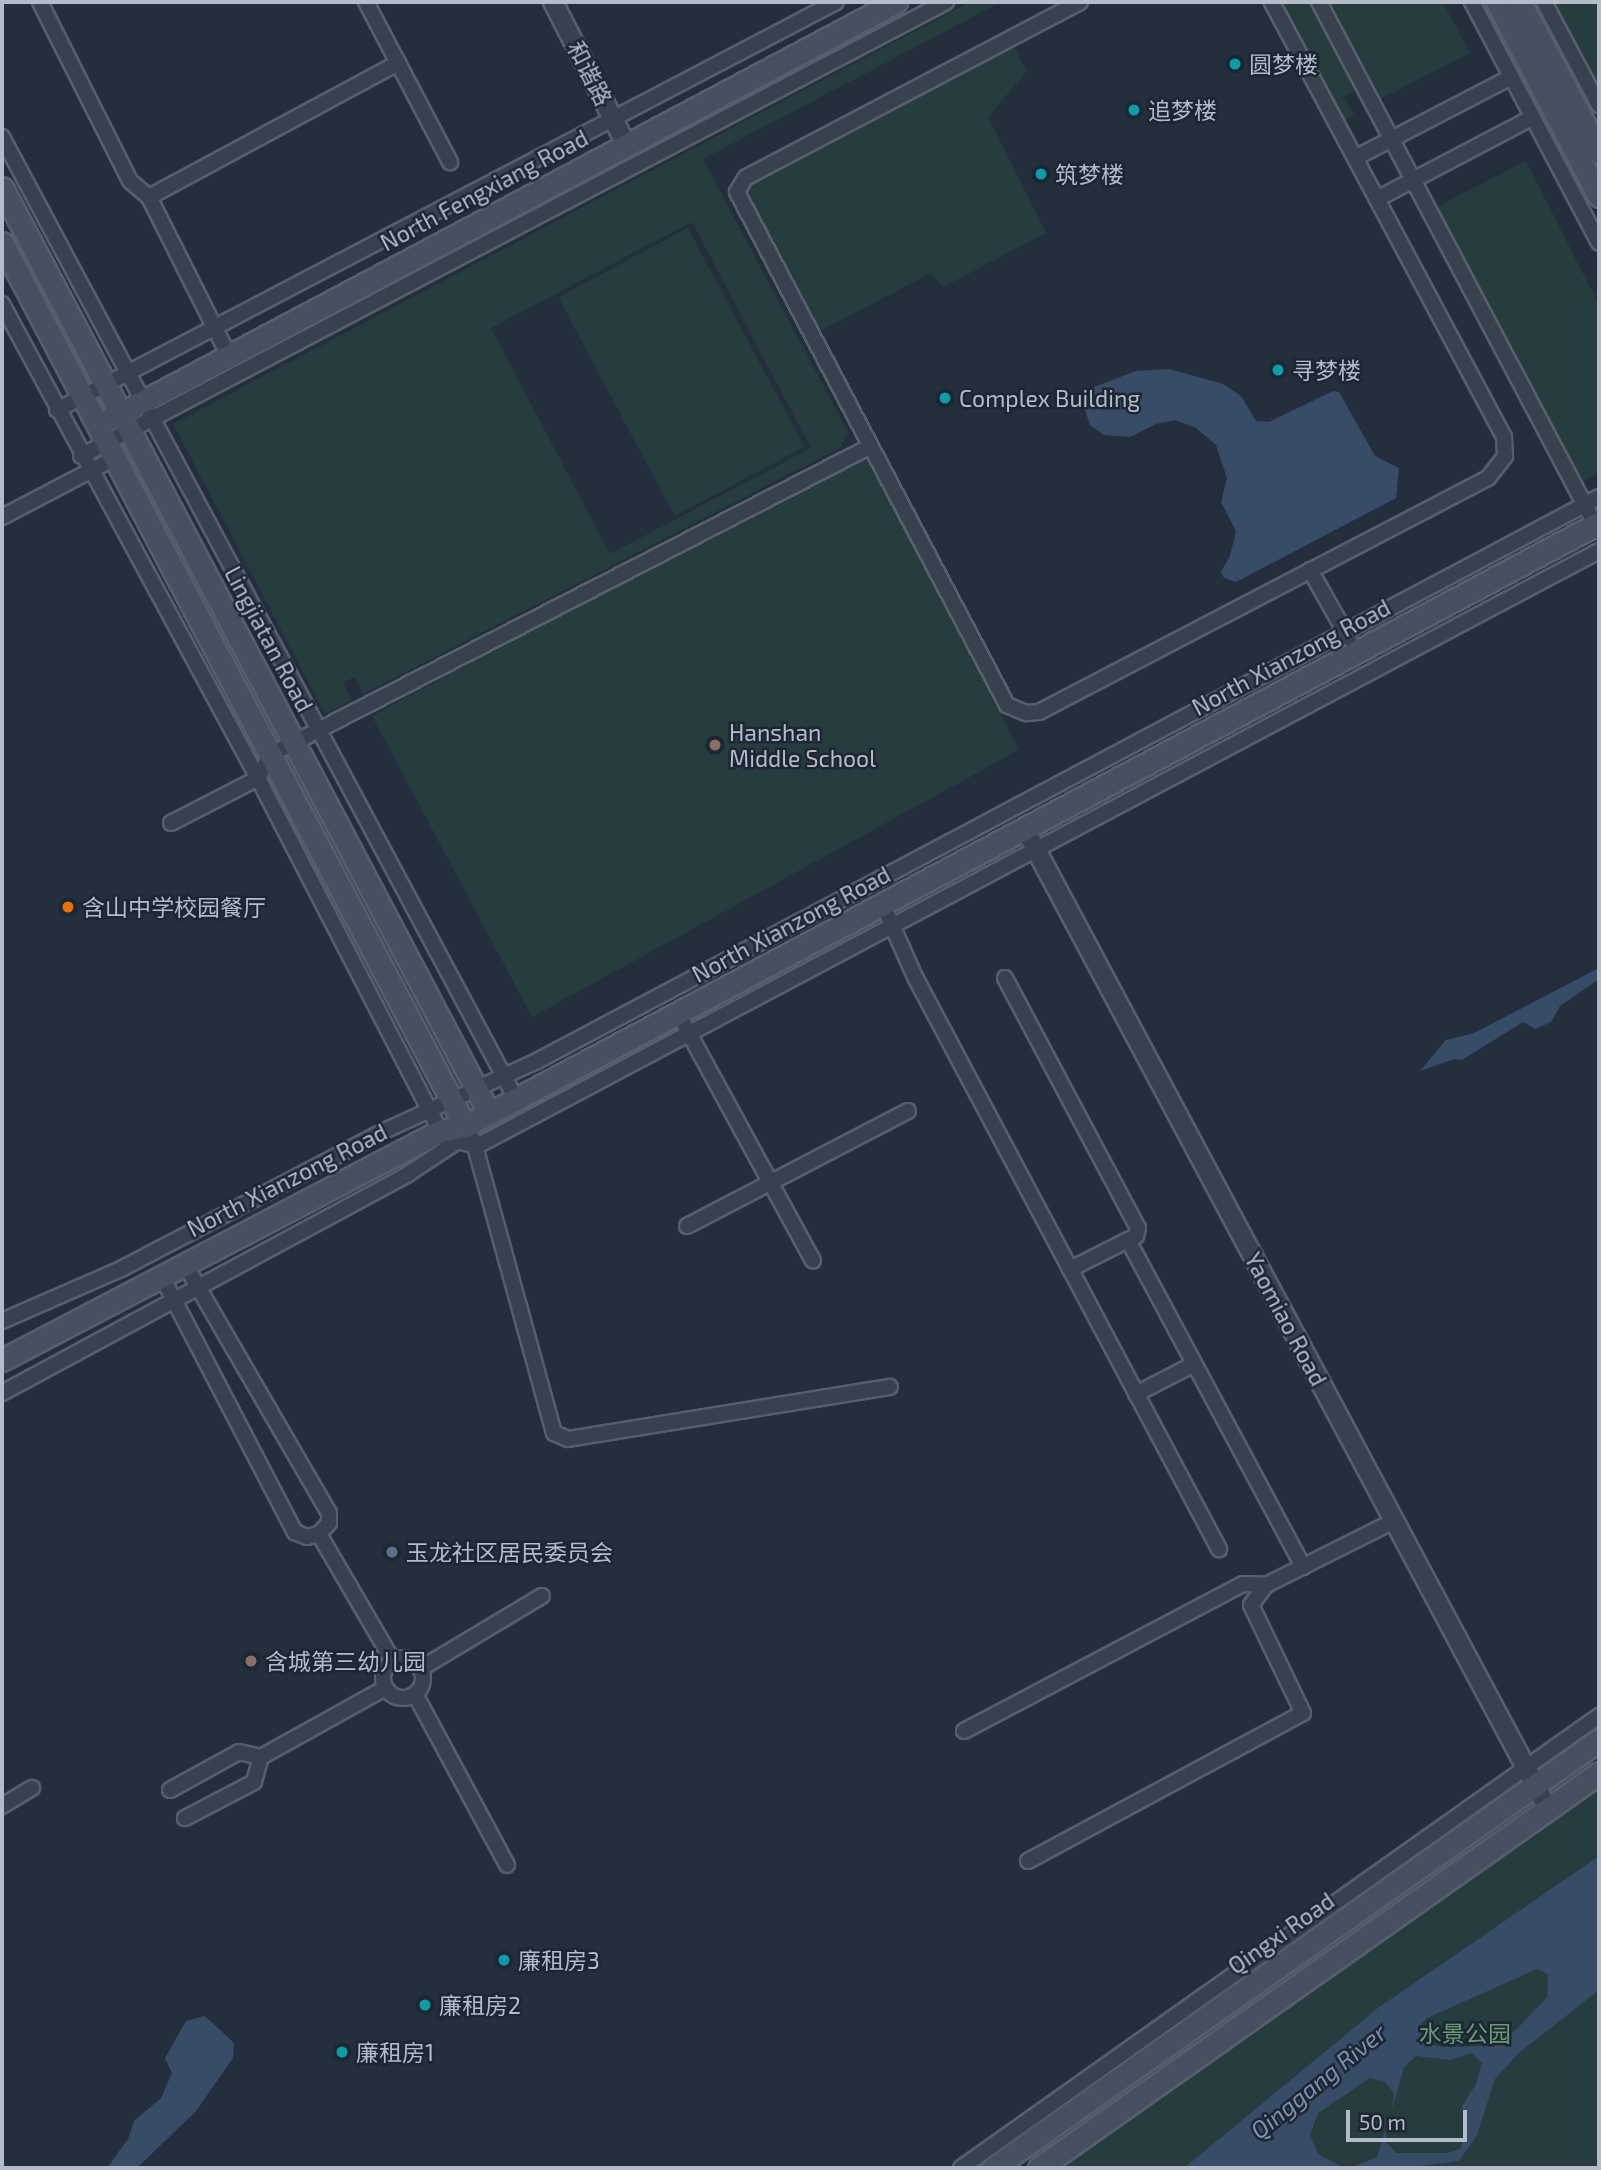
<!DOCTYPE html>
<meta charset="utf-8">
<style>
body{margin:0}
#map{position:relative;width:1601px;height:2170px;overflow:hidden;background:#242f3e;font-family:"Exo 2","Noto Sans SC",sans-serif}
div>[style]{position:absolute}
.green>*{inset:0;background:#263c3f;transform-origin:0 0}
.water>*{inset:0;background:#394c67}
.roads{filter:drop-shadow(2px 0 #565f6c) drop-shadow(-2px 0 #565f6c) drop-shadow(0 2px #565f6c) drop-shadow(0 -2px #565f6c)}
.minor>*{height:14px;margin:-7px;padding:0 7px;transform-origin:7px;border-radius:7px;background:#38414e}
.minor>.ring{margin:-7px;padding:0;box-sizing:content-box;background:none;border:14px solid #38414e;border-radius:50%}
.tertiary>*{height:18px;margin:-9px;padding:0 9px;transform-origin:9px;border-radius:9px;background:#38414e}
.secondary>*{height:21px;margin:-10.5px;padding:0 10.5px;transform-origin:10.5px;border-radius:10.5px;background:#465061}
.dots>*{width:19px;height:19px;translate:-50% -50%;box-sizing:border-box;border:4px solid #1d2633;border-radius:50%}
span{translate:-50% -50%;white-space:nowrap;text-align:center;line-height:1.15;-webkit-text-stroke:5px #1d2633;paint-order:stroke}
.poi-label{font-size:23px;color:#b4bcc9}
.left{translate:0 -50%;text-align:left}
.street-label{font-size:23px;color:#b4bcc9}
.park-label{font-size:23px;color:#6b9a76}
.water-label{font-size:24px;color:#7c92b1;font-style:italic}
.frame{position:absolute;inset:0;border:4px solid #b4bcc9;pointer-events:none}
.scale{position:absolute;left:1346px;top:2110px;width:121px;height:32px;box-sizing:border-box;border:4px solid #b4bcc9;border-top:0;padding-left:9px;font-size:21px;line-height:24px;white-space:nowrap;color:#b4bcc9;-webkit-text-stroke:5px #1d2633;paint-order:stroke}
</style>
<div id="map">
<div class="green">
<i style="clip-path:polygon(evenodd,970px 2px,1001px 2px,703px 159px,848px 432px,840px 448px,363px 694px,355px 677px,343px 682px,351px 700px,325px 714px,173px 424px,970px 2px,692px 222px,811px 448px,610px 554px,491px 328px,692px 222px)"></i>
<i style="clip-path:polygon(1281px 2px,1311px 2px,1358px 89px,1344px 97px,1354px 115px,1344px 120px)"></i>
<i style="clip-path:polygon(1330px 2px,1443px 2px,1470px 53px,1381px 99px)"></i>
<i style="clip-path:polygon(1553px 2px,1599px 2px,1599px 90px)"></i>
<i style="clip-path:polygon(1013px 45px,1027px 71px,988px 117px,1046px 233px,943px 287px,931px 273px,817px 333px,745px 199px,748px 183px)"></i>
<i style="clip-path:polygon(1526px 161px,1599px 305px,1599px 473px,1583px 482px,1436px 207px)"></i>
<i style="left:688px;top:228px;width:248px;height:147px;rotate:62deg"></i>
<i style="clip-path:polygon(859px 455px,869px 461px,1019px 750px,532px 1017px,372px 716px)"></i>
<i style="clip-path:polygon(1599px 1773px,1599px 2168px,1039px 2168px)"></i>
</div>
<div class="water">
<i style="clip-path:polygon(1169px 369px,1223px 384px,1241px 396px,1256px 421px,1269px 422px,1333px 391px,1339px 392px,1375px 456px,1399px 468px,1396px 498px,1236px 582px,1224px 578px,1221px 572px,1230px 556px,1236px 531px,1221px 502px,1227px 478px,1216px 445px,1196px 428px,1175px 420px,1156px 424px,1130px 437px,1104px 435px,1090px 425px,1084px 407px,1094px 387px,1136px 371px)"></i>
<i style="clip-path:polygon(1599px 968px,1599px 979px,1560px 1006px,1551px 1022px,1535px 1029px,1523px 1022px,1462px 1060px,1454px 1059px,1420px 1071px,1446px 1040px,1474px 1033px)"></i>
<i style="clip-path:polygon(evenodd,1599px 1856px,1599px 1990px,1519px 2053px,1495px 2079px,1477px 2135px,1459px 2161px,1406px 2168px,1350px 2168px,1377px 2157px,1386px 2128px,1386px 2142px,1396px 2153px,1447px 2153px,1460px 2149px,1465px 2132px,1462px 2106px,1476px 2084px,1482px 2063px,1471px 2053px,1451px 2060px,1416px 2056px,1404px 2067px,1392px 2110px,1394px 2093px,1385px 2082px,1370px 2078px,1318px 2113px,1310px 2135px,1318px 2154px,1344px 2168px,1184px 2168px,1378px 2008px,1599px 1856px,1537px 1969px,1548px 1974px,1547px 1997px,1516px 2030px,1492px 2044px,1478px 2046px,1442px 2047px,1424px 2042px,1418px 2027px,1427px 2018px,1537px 1969px)"></i>
<i style="clip-path:polygon(205px 2016px,234px 2043px,233px 2058px,196px 2111px,137px 2168px,107px 2168px,128px 2139px,134px 2121px,161px 2098px,172px 2073px,165px 2058px,186px 2021px)"></i>
</div>
<div class="roads">
<div class="minor">
<i style="left:40px;top:2px;width:200px;rotate:63.3deg"></i>
<i style="left:130px;top:181px;width:25px;rotate:40deg"></i>
<i style="left:149px;top:197px;width:178px;rotate:63.3deg"></i>
<i style="left:366px;top:2px;width:181px;rotate:62.3deg"></i>
<i style="left:1080px;top:2px;width:377px;rotate:152.3deg"></i>
<i style="left:746px;top:177px;width:17px;rotate:121deg"></i>
<i style="left:737px;top:192px;width:580px;rotate:62.24deg"></i>
<i style="left:1007px;top:705px;width:21px;rotate:23deg"></i>
<i style="left:1026px;top:713px;width:13px;rotate:-4deg"></i>
<i style="left:1039px;top:712px;width:506px;rotate:-27.53deg"></i>
<i style="left:1488px;top:478px;width:28px;rotate:-52deg"></i>
<i style="left:1505px;top:456px;width:19px;rotate:-93deg"></i>
<i style="left:1504px;top:437px;width:493px;rotate:-118.1deg"></i>
<i style="left:1319px;top:2px;width:599px;rotate:62.15deg"></i>
<i style="left:1472px;top:2px;width:272px;rotate:62.2deg"></i>
<i style="left:1544px;top:2px;width:117px;rotate:61.9deg"></i>
<i style="left:2px;top:137px;width:1091px;rotate:61.88deg"></i>
<i style="left:1355px;top:158px;width:176px;rotate:-27.4deg"></i>
<i style="left:149px;top:197px;width:283px;rotate:-28.3deg"></i>
<i style="left:1377px;top:199px;width:176px;rotate:-27.7deg"></i>
<i style="left:2px;top:304px;width:539px;rotate:61.63deg"></i>
<i style="left:258px;top:778px;width:405px;rotate:62.7deg"></i>
<i style="left:57px;top:410px;width:879px;rotate:-27.64deg"></i>
<i style="left:81px;top:456px;width:977px;rotate:-27.69deg"></i>
<i style="left:2px;top:517px;width:127px;rotate:-27.6deg"></i>
<i style="left:1310px;top:570px;width:79px;rotate:60.5deg"></i>
<i style="left:171px;top:823px;width:98px;rotate:-27.3deg"></i>
<i style="left:258px;top:778px;width:26px;rotate:-62deg"></i>
<i style="left:270px;top:755px;width:674px;rotate:-27.21deg"></i>
<i style="left:883px;top:905px;width:79px;rotate:66deg"></i>
<i style="left:915px;top:977px;width:648px;rotate:62.01deg"></i>
<i style="left:1005px;top:978px;width:283px;rotate:62deg"></i>
<i style="left:1138px;top:1228px;width:8px;rotate:104deg"></i>
<i style="left:1136px;top:1236px;width:74px;rotate:153.4deg"></i>
<i style="left:678px;top:1013px;width:282px;rotate:61.4deg"></i>
<i style="left:473px;top:1139px;width:305px;rotate:74.6deg"></i>
<i style="left:554px;top:1433px;width:15px;rotate:23deg"></i>
<i style="left:568px;top:1439px;width:326px;rotate:-9.2deg"></i>
<i style="left:687px;top:1226px;width:249px;rotate:-27.5deg"></i>
<i style="left:1128px;top:1240px;width:371px;rotate:61.8deg"></i>
<i style="left:161px;top:1275px;width:290px;rotate:62.5deg"></i>
<i style="left:295px;top:1532px;width:13px;rotate:23deg"></i>
<i style="left:307px;top:1537px;width:12px;rotate:-14deg"></i>
<i style="left:319px;top:1534px;width:15px;rotate:-48deg"></i>
<i style="left:329px;top:1523px;width:10px;rotate:-90deg"></i>
<i style="left:329px;top:1513px;width:289px;rotate:-120.1deg"></i>
<i style="left:2px;top:1321px;width:130px;rotate:-23.6deg"></i>
<i style="left:121px;top:1269px;width:297px;rotate:-27.7deg"></i>
<i style="left:384px;top:1131px;width:168px;rotate:-24.6deg"></i>
<i style="left:537px;top:1061px;width:1202px;rotate:-27.97deg"></i>
<i style="left:2px;top:1393px;width:461px;rotate:-28.3deg"></i>
<i style="left:408px;top:1174px;width:60px;rotate:-33.4deg"></i>
<i style="left:458px;top:1141px;width:20px;rotate:15deg"></i>
<i style="left:477px;top:1146px;width:1270px;rotate:-27.94deg"></i>
<i style="left:1136px;top:1394px;width:65px;rotate:-27.3deg"></i>
<i style="left:319px;top:1534px;width:147px;rotate:59.8deg"></i>
<i class="ring" style="left:383px;top:1658px;width:26px;height:26px"></i>
<i style="left:420px;top:1669px;width:142px;rotate:-30.9deg"></i>
<i style="left:415px;top:1694px;width:194px;rotate:61.7deg"></i>
<i style="left:964px;top:1731px;width:315px;rotate:-27.8deg"></i>
<i style="left:1243px;top:1584px;width:23px;rotate:2deg"></i>
<i style="left:261px;top:1757px;width:142px;rotate:-29.1deg"></i>
<i style="left:170px;top:1790px;width:79px;rotate:-28.8deg"></i>
<i style="left:239px;top:1752px;width:23px;rotate:13deg"></i>
<i style="left:261px;top:1757px;width:26px;rotate:106deg"></i>
<i style="left:254px;top:1782px;width:78px;rotate:152.4deg"></i>
<i style="left:2px;top:1806px;width:35px;rotate:-31deg"></i>
<i style="left:1028px;top:1861px;width:312px;rotate:-28.3deg"></i>
<i style="left:1303px;top:1713px;width:120px;rotate:-115.7deg"></i>
<i style="left:1251px;top:1605px;width:25px;rotate:-53deg"></i>
<i style="left:1266px;top:1585px;width:143px;rotate:-26.6deg"></i>
<i style="left:961px;top:2168px;width:782px;rotate:-35.32deg"></i>
</div>
<div class="tertiary">
<i style="left:553px;top:2px;width:160px;rotate:62.8deg"></i>
<i style="left:1025px;top:829px;width:1111px;rotate:61.91deg"></i>
</div>
<div class="secondary">
<i style="left:1497px;top:2px;width:219px;rotate:62.3deg"></i>
<i style="left:1520px;top:2px;width:170px;rotate:62.2deg"></i>
<i style="left:2px;top:188px;width:1045px;rotate:62.23deg"></i>
<i style="left:2px;top:243px;width:997px;rotate:62.33deg"></i>
<i style="left:110px;top:419px;width:890px;rotate:-27.95deg"></i>
<i style="left:2px;top:1360px;width:494px;rotate:-27.6deg"></i>
<i style="left:440px;top:1131px;width:25px;rotate:-11deg"></i>
<i style="left:465px;top:1126px;width:58px;rotate:-27.9deg"></i>
<i style="left:516px;top:1099px;width:1227px;rotate:-28.01deg"></i>
<i style="left:993px;top:2168px;width:742px;rotate:-35.23deg"></i>
<i style="left:1039px;top:2168px;width:685px;rotate:-35.2deg"></i>
</div>
</div>
<div class="dots">
<i style="left:1235px;top:64px;background:#0f9aa8"></i>
<i style="left:1134px;top:110px;background:#0f9aa8"></i>
<i style="left:1041px;top:174px;background:#0f9aa8"></i>
<i style="left:1278px;top:370px;background:#0f9aa8"></i>
<i style="left:945px;top:398px;background:#0f9aa8"></i>
<i style="left:715px;top:745px;background:#8d6e63"></i>
<i style="left:68px;top:907px;background:#e8710a"></i>
<i style="left:392px;top:1552px;background:#5c6f8a"></i>
<i style="left:251px;top:1661px;background:#8d6e63"></i>
<i style="left:504px;top:1960px;background:#0f9aa8"></i>
<i style="left:425px;top:2005px;background:#0f9aa8"></i>
<i style="left:342px;top:2052px;background:#0f9aa8"></i>
</div>
<div class="poi-label">
<span class="left" style="left:1249px;top:64px">圆梦楼</span>
<span class="left" style="left:1148px;top:110px">追梦楼</span>
<span class="left" style="left:1055px;top:174px">筑梦楼</span>
<span class="left" style="left:1292px;top:370px">寻梦楼</span>
<span class="left" style="left:959px;top:398px">Complex Building</span>
<span class="left" style="left:729px;top:745px">Hanshan<br>Middle School</span>
<span class="left" style="left:82px;top:907px">含山中学校园餐厅</span>
<span class="left" style="left:406px;top:1552px">玉龙社区居民委员会</span>
<span class="left" style="left:265px;top:1661px">含城第三幼儿园</span>
<span class="left" style="left:518px;top:1960px">廉租房3</span>
<span class="left" style="left:439px;top:2005px">廉租房2</span>
<span class="left" style="left:356px;top:2052px">廉租房1</span>
</div>
<div class="street-label">
<span style="left:590px;top:73px;rotate:63deg">和谐路</span>
<span style="left:484px;top:190px;rotate:-28deg">North Fengxiang Road</span>
<span style="left:269px;top:639px;rotate:62deg">Lingjiatan Road</span>
<span style="left:1291px;top:657px;rotate:-28deg">North Xianzong Road</span>
<span style="left:791px;top:924px;rotate:-28deg">North Xianzong Road</span>
<span style="left:287px;top:1180px;rotate:-27deg">North Xianzong Road</span>
<span style="left:1286px;top:1319px;rotate:62deg">Yaomiao Road</span>
<span style="left:1281px;top:1933px;rotate:-35deg">Qingxi Road</span>
</div>
<div class="park-label">
<span style="left:1465px;top:2033px">水景公园</span>
</div>
<div class="water-label">
<span style="left:1318px;top:2081px;rotate:-39deg">Qinggang River</span>
</div>
<div class="frame"></div>
<div class="scale">50 m</div>
</div>
